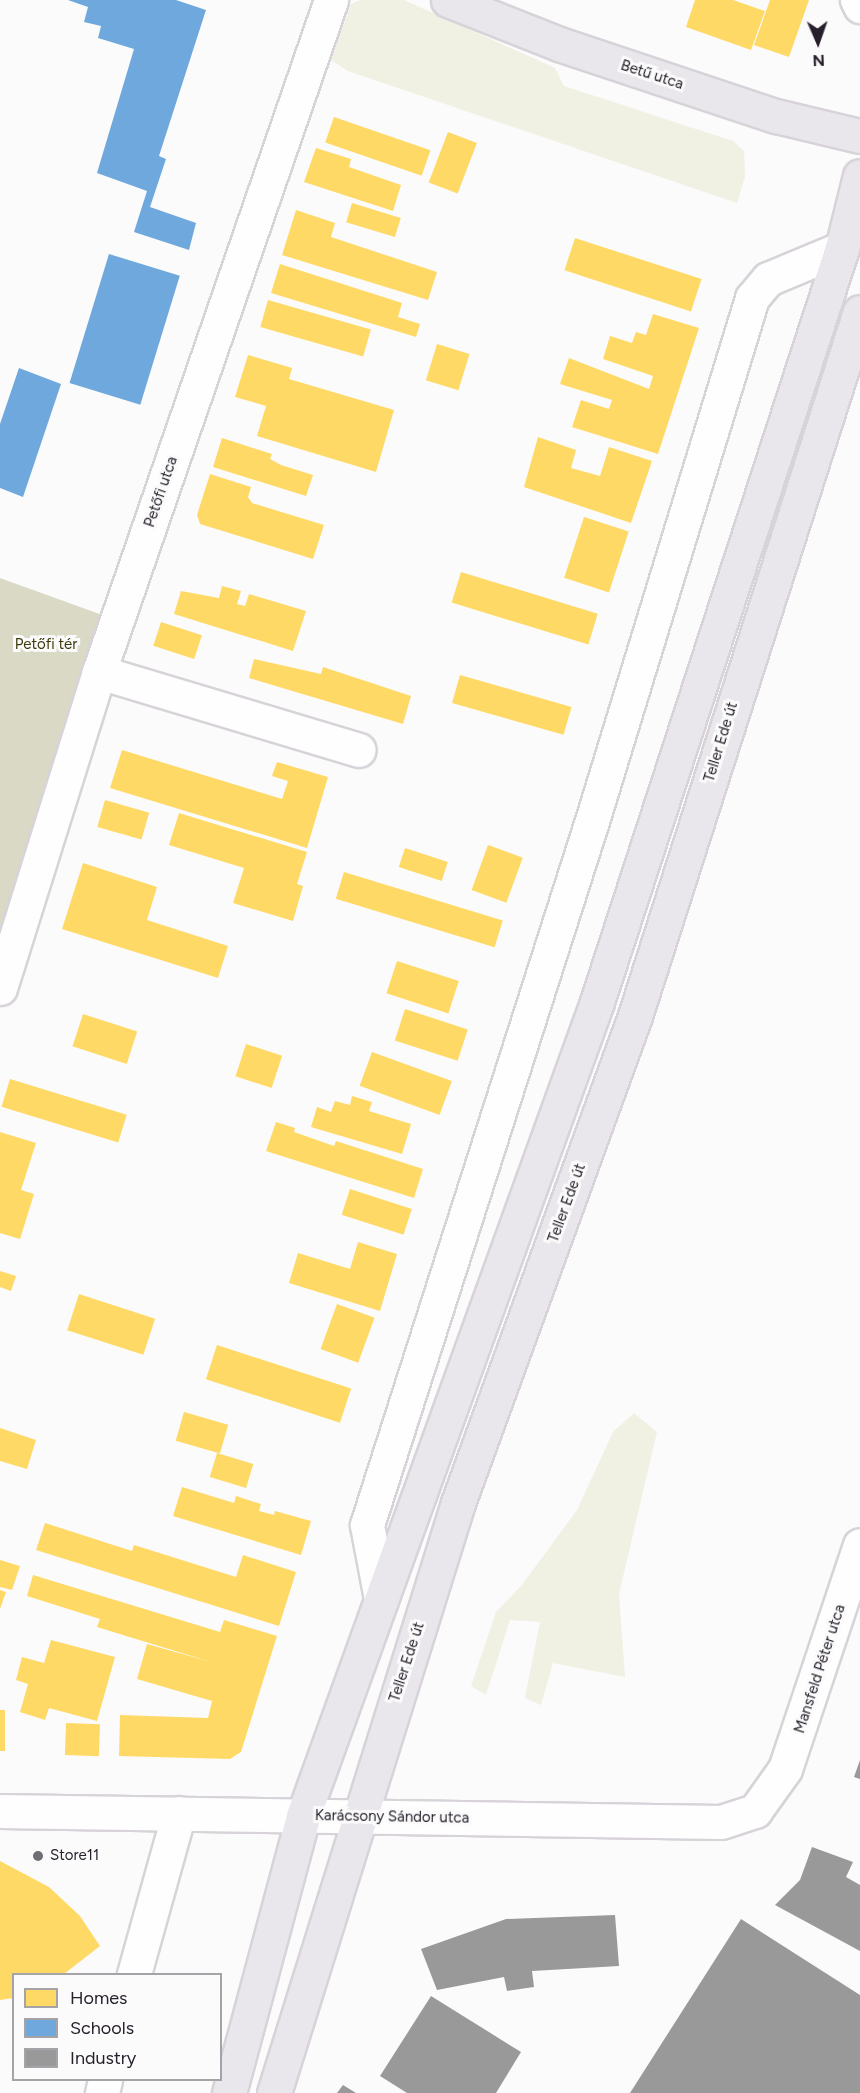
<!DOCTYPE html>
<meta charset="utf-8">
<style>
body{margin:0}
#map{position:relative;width:860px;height:2093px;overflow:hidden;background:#fbfbfb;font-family:Figtree,sans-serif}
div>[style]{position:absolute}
.green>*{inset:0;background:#f0f0e3}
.forest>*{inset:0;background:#d9d9c5}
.homes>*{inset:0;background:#ffd966;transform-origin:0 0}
.schools>*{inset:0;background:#6fa8dc;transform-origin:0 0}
.industry>*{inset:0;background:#999}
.roads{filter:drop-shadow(2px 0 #d7d3d9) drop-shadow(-2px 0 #d7d3d9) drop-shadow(0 2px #d7d3d9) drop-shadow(0 -2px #d7d3d9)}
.minor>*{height:33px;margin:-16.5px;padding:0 16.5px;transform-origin:16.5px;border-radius:16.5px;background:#fefefe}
.major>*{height:33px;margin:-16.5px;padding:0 16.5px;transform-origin:16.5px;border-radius:16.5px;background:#eae7ec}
.dots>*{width:16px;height:16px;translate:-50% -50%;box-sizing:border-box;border:3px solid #fbfbfb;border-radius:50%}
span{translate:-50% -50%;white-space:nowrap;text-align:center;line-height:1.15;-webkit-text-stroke:6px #fbfbfb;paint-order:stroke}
.street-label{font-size:15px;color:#27202c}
.park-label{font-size:15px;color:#3c390b}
.poi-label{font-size:15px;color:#27202c}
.left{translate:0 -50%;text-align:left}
.legend{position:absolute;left:12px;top:1973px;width:210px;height:108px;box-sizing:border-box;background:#fbfbfb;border:2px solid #a6a3a8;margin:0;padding:8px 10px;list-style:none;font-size:18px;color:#27202c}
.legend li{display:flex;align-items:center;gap:12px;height:30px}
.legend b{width:30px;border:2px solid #a6a3a8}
.north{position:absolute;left:788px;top:12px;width:60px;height:60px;-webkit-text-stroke:4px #fbfbfb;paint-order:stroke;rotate:178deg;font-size:16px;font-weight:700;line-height:24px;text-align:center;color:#27202c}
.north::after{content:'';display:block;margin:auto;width:21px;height:27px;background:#27202c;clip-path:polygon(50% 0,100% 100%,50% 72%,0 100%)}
</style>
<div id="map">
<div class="green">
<i style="clip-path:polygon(360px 0,404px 0,555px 68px,564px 86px,733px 141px,744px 151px,745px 177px,737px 203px,348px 71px,331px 60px,351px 4px)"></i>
<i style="clip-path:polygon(634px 1413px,657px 1432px,619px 1594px,625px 1677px,553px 1663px,541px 1705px,525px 1698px,540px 1622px,510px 1620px,486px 1695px,471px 1686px,496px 1612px,522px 1585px,577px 1510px,613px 1432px)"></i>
</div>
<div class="forest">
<i style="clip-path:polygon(0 578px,105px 616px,0 940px)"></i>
</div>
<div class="homes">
<i style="clip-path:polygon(695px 0,733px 0,765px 11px,751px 50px,686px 27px)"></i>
<i style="clip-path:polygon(770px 0,809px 0,789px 57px,754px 45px)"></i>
<i style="left:334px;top:117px;width:102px;height:27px;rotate:19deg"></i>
<i style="left:448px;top:132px;width:31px;height:54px;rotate:21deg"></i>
<i style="clip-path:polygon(316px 148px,351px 159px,349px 167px,401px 185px,393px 211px,304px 182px)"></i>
<i style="left:352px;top:203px;width:51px;height:20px;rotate:17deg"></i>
<i style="clip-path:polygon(296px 210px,335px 223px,331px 237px,437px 272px,428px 300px,282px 255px)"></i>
<i style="left:575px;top:238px;width:133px;height:34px;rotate:18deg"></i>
<i style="clip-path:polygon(280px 264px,402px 303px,398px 317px,420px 324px,416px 337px,271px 293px)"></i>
<i style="left:268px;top:300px;width:107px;height:28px;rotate:16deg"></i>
<i style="clip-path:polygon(653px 314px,699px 328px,658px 454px,572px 427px,581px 400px,609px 409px,612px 400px,560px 384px,569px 358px,649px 389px,653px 376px,603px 359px,610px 336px,632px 343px,636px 332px,646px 335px)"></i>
<i style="left:437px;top:344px;width:34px;height:38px;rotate:17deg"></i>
<i style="clip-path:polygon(248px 355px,292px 368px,289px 379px,394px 410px,376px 472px,257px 436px,266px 406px,235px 397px)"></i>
<i style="clip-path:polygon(538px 437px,576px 450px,571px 468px,600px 476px,609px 447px,652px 461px,631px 523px,524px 487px)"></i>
<i style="clip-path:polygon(222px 438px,272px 454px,270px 459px,281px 465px,313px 475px,306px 496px,213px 467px)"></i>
<i style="clip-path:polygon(210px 474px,251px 487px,248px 497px,252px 503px,324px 525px,313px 559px,200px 524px,197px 515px)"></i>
<i style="left:584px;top:517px;width:47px;height:64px;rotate:18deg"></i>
<i style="left:461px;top:572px;width:143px;height:32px;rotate:17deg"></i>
<i style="clip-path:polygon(222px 586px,241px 591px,237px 604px,245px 606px,249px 594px,306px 611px,293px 651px,174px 614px,181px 591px,219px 598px)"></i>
<i style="left:161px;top:622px;width:43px;height:25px;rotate:18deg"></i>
<i style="clip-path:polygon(254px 659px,321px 674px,323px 667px,411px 696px,403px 724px,249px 678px)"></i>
<i style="left:460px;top:675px;width:116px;height:29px;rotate:16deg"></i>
<i style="clip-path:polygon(122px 750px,282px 799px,288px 781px,272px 776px,277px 762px,328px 777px,307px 848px,110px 788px)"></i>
<i style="left:105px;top:800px;width:46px;height:28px;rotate:16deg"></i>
<i style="clip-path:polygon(179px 813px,307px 852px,297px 884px,303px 886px,293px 921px,233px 903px,244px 868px,169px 845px)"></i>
<i style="left:488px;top:845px;width:37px;height:48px;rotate:20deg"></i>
<i style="left:405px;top:848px;width:45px;height:20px;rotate:18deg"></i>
<i style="clip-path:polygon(83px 863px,157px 887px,147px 920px,228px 946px,218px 978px,62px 929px)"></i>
<i style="left:344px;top:872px;width:166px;height:28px;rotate:17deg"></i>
<i style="left:397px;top:961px;width:65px;height:34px;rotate:18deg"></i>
<i style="left:405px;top:1009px;width:66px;height:33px;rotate:18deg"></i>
<i style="left:83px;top:1014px;width:57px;height:34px;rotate:18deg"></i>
<i style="left:246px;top:1044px;width:38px;height:34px;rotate:18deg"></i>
<i style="left:372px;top:1052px;width:85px;height:36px;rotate:20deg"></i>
<i style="left:10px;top:1079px;width:122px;height:29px;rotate:17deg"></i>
<i style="clip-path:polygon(352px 1096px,372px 1102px,369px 1111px,411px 1124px,402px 1154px,311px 1127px,317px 1107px,331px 1112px,335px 1101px,350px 1105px)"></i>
<i style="clip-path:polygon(276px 1122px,295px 1128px,294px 1132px,334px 1146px,336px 1141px,423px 1169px,414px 1198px,266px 1151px)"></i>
<i style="clip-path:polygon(0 1132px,36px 1143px,21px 1190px,34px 1194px,20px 1239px,0 1233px)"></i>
<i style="left:350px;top:1189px;width:65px;height:27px;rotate:18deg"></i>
<i style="clip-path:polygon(358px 1242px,397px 1254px,380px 1311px,289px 1283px,298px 1253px,350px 1269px)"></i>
<i style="clip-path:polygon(0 1271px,16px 1276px,11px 1291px,0 1287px)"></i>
<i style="left:79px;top:1294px;width:80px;height:38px;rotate:18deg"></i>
<i style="left:337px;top:1304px;width:40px;height:48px;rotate:20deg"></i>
<i style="left:217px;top:1345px;width:141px;height:36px;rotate:18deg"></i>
<i style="left:184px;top:1412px;width:46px;height:30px;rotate:16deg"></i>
<i style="clip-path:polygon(0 1428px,36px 1440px,27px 1469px,0 1461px)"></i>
<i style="left:217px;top:1453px;width:38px;height:25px;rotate:17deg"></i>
<i style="clip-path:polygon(182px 1487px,234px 1503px,236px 1496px,261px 1504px,259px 1511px,274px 1515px,275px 1511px,311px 1521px,301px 1555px,173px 1516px)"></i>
<i style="clip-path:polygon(45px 1523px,132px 1551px,134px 1545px,236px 1577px,243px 1555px,296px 1572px,279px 1626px,36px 1550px)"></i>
<i style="clip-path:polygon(0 1560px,20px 1566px,12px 1590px,0 1587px)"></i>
<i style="clip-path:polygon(33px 1575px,220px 1632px,224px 1620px,277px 1636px,241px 1752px,230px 1759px,119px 1756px,120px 1715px,208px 1718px,212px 1701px,137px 1679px,147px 1644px,211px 1662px,97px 1627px,100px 1619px,27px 1596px)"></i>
<i style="clip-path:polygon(0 1590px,6px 1592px,0 1609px)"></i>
<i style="clip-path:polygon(51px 1640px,115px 1657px,97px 1721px,49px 1708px,45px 1720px,20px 1712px,28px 1684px,16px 1680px,22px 1657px,44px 1663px)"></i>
<i style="left:0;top:1710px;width:5px;height:41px"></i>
<i style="left:66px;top:1723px;width:34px;height:32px;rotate:2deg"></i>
<i style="clip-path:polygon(0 1861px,49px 1887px,80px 1916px,100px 1946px,64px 1974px,14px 1974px,14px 1998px,0 2000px)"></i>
</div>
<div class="schools">
<i style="clip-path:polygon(68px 0,176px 0,206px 10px,159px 156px,166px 159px,150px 207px,196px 223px,189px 250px,134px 232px,147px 191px,97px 173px,134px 49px,98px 38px,101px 26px,84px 22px,88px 7px)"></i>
<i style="left:109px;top:254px;width:74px;height:135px;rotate:17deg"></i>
<i style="clip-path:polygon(19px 368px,61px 384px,23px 497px,0 488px,0 424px)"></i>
</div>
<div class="industry">
<i style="clip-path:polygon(860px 1760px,860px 1779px,854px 1777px)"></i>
<i style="clip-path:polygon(812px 1847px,853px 1862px,846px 1877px,860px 1885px,860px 1951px,775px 1905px,800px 1880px)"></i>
<i style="clip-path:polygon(615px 1915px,619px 1966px,532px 1971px,534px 1987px,507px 1991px,504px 1977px,437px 1990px,421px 1949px,506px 1919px)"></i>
<i style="clip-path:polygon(741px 1919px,860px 1995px,860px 2093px,630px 2093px)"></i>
<i style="clip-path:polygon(431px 1996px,521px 2052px,496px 2093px,407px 2093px,380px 2076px)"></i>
<i style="clip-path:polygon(343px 2085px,356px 2093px,337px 2093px)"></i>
</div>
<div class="roads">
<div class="minor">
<i style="left:857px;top:0;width:7px;rotate:63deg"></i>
<i style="left:99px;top:672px;width:271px;rotate:16.7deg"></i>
<i style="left:0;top:988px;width:331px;rotate:-72.6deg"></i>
<i style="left:99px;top:672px;width:711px;rotate:-70.95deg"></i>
<i style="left:381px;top:1599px;width:75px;rotate:-100.7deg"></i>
<i style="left:367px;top:1525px;width:739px;rotate:-72.28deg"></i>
<i style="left:592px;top:821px;width:547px;rotate:-72.99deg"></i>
<i style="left:752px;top:298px;width:25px;rotate:-50deg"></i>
<i style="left:768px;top:279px;width:80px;rotate:-22.7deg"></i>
<i style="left:0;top:1811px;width:721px;rotate:0.87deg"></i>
<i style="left:721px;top:1822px;width:36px;rotate:-18deg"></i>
<i style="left:755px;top:1811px;width:52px;rotate:-54.5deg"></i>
<i style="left:785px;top:1769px;width:236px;rotate:-71.5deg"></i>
<i style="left:134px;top:1974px;width:167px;rotate:-74.4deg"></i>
<i style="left:102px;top:2093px;width:13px;rotate:-77deg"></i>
</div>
<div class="major">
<i style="left:448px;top:0;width:119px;rotate:21.6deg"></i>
<i style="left:559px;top:44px;width:229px;rotate:18.4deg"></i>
<i style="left:776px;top:116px;width:86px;rotate:13.4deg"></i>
<i style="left:229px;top:2093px;width:287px;rotate:-75deg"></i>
<i style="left:303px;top:1816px;width:865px;rotate:-70.14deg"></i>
<i style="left:597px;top:1002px;width:793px;rotate:-72deg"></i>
<i style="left:842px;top:248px;width:74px;rotate:-76deg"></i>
<i style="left:274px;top:2093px;width:618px;rotate:-72.68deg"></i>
<i style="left:458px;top:1503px;width:518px;rotate:-70.03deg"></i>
<i style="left:635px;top:1016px;width:739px;rotate:-72.28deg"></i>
</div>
</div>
<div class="dots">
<i style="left:38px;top:1856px;background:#716d74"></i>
</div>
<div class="street-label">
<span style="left:652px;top:75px;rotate:18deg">Betű utca</span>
<span style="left:161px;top:492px;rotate:-71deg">Petőfi utca</span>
<span style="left:721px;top:742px;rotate:-73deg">Teller Ede út</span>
<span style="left:567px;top:1203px;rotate:-70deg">Teller Ede út</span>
<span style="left:407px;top:1662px;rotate:-72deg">Teller Ede út</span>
<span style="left:820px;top:1669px;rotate:-72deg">Mansfeld Péter utca</span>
<span style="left:392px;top:1817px;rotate:1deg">Karácsony Sándor utca</span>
</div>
<div class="park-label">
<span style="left:46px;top:645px">Petőfi tér</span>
</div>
<div class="poi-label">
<span class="left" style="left:50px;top:1856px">Store11</span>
</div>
<ul class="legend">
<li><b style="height:16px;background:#ffd966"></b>Homes</li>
<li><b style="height:16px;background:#6fa8dc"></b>Schools</li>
<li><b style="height:16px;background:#999"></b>Industry</li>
</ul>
<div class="north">N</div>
</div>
